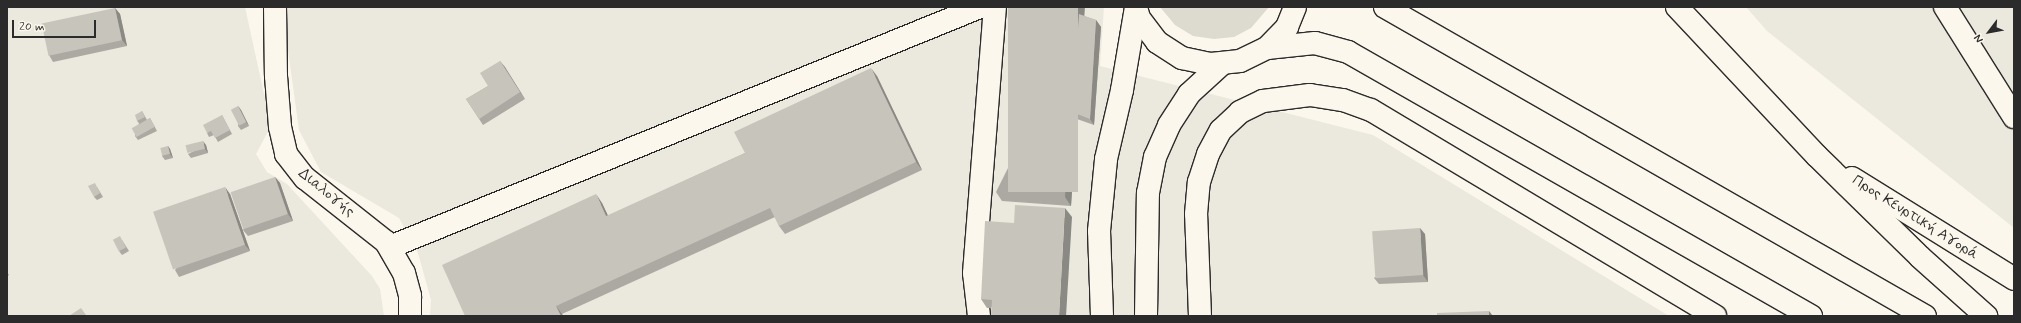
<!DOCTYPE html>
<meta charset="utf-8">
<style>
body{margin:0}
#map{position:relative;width:2021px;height:323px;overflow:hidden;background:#fbf7ec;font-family:Mynerve,sans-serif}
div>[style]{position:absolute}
.built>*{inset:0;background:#ebe8de}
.green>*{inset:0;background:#dddad0}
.roads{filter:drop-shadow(1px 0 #2b2b2b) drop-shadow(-1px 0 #2b2b2b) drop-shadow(0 1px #2b2b2b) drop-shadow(0 -1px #2b2b2b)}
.minor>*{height:22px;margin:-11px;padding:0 11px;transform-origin:11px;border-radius:11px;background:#fbf7ec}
.wall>*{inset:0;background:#aba9a2}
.shaded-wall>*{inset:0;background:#8b8984}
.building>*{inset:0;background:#c7c4bc;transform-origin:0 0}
span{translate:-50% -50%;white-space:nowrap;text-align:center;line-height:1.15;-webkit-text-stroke:3px #fbf7ec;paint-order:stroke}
.street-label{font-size:15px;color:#2b2b2b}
.frame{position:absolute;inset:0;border:8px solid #2b2b2b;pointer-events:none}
.north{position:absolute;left:1969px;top:12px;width:40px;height:40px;-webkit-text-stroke:3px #fbf7ec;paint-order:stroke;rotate:238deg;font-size:11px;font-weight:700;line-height:16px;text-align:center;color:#2b2b2b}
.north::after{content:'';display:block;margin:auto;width:14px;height:18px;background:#2b2b2b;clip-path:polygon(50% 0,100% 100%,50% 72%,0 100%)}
.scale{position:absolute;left:12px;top:20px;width:84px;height:18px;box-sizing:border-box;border:2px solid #2b2b2b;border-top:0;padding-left:5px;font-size:12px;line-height:14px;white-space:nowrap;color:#2b2b2b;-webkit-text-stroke:3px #fbf7ec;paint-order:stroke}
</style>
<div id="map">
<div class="built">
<i style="clip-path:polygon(7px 7px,245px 7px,271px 126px,256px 154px,267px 172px,287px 184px,372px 276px,380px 289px,384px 316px,7px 316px)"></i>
<i style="clip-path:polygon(282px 7px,1104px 7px,1100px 66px,1373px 135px,1669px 316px,430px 316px,431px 300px,418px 253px,399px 218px,321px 172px,299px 130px)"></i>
<i style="clip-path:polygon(1746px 7px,2014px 7px,2014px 228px,1767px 31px)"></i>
</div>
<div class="green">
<i style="clip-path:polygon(1160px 7px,1269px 7px,1251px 28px,1234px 37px,1214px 39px,1193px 36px,1175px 25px)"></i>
</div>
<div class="roads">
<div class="minor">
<i style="left:275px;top:7px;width:69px;rotate:89.2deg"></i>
<i style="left:276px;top:76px;width:51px;rotate:85.5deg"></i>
<i style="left:280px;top:127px;width:28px;rotate:77deg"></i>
<i style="left:286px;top:154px;width:31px;rotate:52deg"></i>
<i style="left:305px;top:178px;width:103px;rotate:38.3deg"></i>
<i style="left:386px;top:242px;width:36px;rotate:60deg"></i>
<i style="left:404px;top:273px;width:24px;rotate:75deg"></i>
<i style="left:410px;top:296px;width:20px;rotate:90deg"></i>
<i style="left:1136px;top:7px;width:11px;rotate:75deg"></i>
<i style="left:1139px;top:18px;width:30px;rotate:53deg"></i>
<i style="left:1157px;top:42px;width:30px;rotate:33deg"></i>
<i style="left:1182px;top:58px;width:30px;rotate:12deg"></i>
<i style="left:1211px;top:64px;width:29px;rotate:-6deg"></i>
<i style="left:1240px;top:61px;width:30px;rotate:-26deg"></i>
<i style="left:1267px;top:48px;width:29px;rotate:-46deg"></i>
<i style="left:1287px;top:27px;width:22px;rotate:-68deg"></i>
<i style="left:1385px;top:7px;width:622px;rotate:29.78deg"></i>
<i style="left:1677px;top:7px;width:204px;rotate:46.8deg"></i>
<i style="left:1817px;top:156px;width:144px;rotate:44.4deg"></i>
<i style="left:1920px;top:257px;width:89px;rotate:41.8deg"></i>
<i style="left:1945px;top:7px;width:130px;rotate:57.9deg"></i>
<i style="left:1267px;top:48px;width:48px;rotate:-5.9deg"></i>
<i style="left:1315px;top:43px;width:34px;rotate:15deg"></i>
<i style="left:1348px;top:52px;width:533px;rotate:29.69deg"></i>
<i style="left:1852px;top:178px;width:191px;rotate:31.9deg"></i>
<i style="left:390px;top:247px;width:637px;rotate:-22.14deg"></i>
<i style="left:979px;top:316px;width:43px;rotate:-96.6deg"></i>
<i style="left:974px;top:273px;width:267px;rotate:-85.5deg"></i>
<i style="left:1102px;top:316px;width:85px;rotate:-92deg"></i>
<i style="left:1099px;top:231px;width:72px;rotate:-84.4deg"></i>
<i style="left:1106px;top:159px;width:71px;rotate:-76.9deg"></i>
<i style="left:1122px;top:90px;width:84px;rotate:-80.4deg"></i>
<i style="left:1146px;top:316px;width:123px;rotate:-89.1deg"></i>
<i style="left:1148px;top:193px;width:37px;rotate:-79deg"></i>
<i style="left:1155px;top:157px;width:35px;rotate:-66deg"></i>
<i style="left:1169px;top:125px;width:37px;rotate:-57deg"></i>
<i style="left:1189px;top:94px;width:46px;rotate:-42.4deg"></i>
<i style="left:1200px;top:316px;width:102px;rotate:-92.2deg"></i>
<i style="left:1196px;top:214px;width:32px;rotate:-85deg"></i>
<i style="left:1199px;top:182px;width:29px;rotate:-72deg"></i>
<i style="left:1208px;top:154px;width:27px;rotate:-62deg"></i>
<i style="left:1221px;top:130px;width:26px;rotate:-43deg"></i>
<i style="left:1240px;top:112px;width:25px;rotate:-26deg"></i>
<i style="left:1263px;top:101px;width:47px;rotate:-7.3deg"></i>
<i style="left:1310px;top:95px;width:33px;rotate:9deg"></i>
<i style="left:1343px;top:100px;width:30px;rotate:20deg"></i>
<i style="left:1371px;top:110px;width:401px;rotate:30.9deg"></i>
</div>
</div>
<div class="wall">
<i style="clip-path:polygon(115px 8px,120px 14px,127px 46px,53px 62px,49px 55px)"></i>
<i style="clip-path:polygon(1084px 16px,1096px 20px,1101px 27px,1094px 125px,1077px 119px,1071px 206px,1002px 201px,996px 192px)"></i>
<i style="clip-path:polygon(500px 61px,525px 99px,483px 125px,466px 99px,488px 86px)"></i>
<i style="clip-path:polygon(877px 76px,922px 170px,785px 234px,779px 226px,775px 217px,562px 314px,563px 316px,465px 316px,602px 203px,608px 216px,745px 153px)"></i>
<i style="clip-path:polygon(238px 106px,241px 110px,249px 126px,241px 130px,238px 126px)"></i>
<i style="clip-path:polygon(142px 111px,147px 120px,150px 118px,157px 131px,138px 140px,135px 136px,139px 123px,137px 121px)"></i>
<i style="clip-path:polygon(222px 115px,232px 134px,218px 142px,214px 135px,209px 137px,207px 133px)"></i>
<i style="clip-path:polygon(206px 145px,208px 153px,191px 158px,188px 154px)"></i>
<i style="clip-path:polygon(168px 146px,170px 149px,173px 158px,165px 160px,162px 156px)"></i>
<i style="clip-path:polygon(275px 177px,280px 183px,293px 221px,248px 236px,243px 230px)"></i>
<i style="clip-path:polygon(97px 187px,103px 197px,97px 200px,94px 197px)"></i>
<i style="clip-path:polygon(230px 194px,250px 251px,179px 277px,175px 270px)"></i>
<i style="clip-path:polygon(1072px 217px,991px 308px,987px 308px,981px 299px,1014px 223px)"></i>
<i style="clip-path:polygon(1425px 234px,1428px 282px,1379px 284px,1374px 278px)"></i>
<i style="clip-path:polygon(122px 240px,129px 251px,122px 255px,119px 251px)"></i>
<i style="clip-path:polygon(7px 272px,9px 275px,7px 277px)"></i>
</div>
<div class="shaded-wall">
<i style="clip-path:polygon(1078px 7px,1085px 7px,1077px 114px,1072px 112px,1077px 119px,1071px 206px,1065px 197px)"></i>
<i style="clip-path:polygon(115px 8px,120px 14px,127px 46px,122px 40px)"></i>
<i style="clip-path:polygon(1096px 20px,1101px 27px,1094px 125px,1090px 119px)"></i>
<i style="clip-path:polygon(500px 61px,505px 67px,525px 99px,520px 92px)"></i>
<i style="clip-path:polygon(871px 68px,877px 76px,922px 170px,916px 162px)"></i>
<i style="clip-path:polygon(238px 106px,241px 110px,249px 126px,246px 122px)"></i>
<i style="clip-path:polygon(203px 141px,206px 145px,208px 153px,205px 149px)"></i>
<i style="clip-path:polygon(168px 146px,170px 149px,173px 158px,170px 154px)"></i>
<i style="clip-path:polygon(275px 177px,280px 183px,293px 221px,288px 214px)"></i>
<i style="clip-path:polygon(225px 187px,230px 194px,250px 251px,245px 245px)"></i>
<i style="clip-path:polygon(596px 194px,602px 203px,612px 224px,606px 216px)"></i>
<i style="clip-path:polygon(1065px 208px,1072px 217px,1066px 316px,1059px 316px)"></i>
<i style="clip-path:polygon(1420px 228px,1425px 234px,1428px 282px,1423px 275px)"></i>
<i style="clip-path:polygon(556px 306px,562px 314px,563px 316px,561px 316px)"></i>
<i style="clip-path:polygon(1489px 311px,1493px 316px,1489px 316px)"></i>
</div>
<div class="building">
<i style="left:1008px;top:7px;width:70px;height:185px"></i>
<i style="left:115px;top:8px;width:33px;height:75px;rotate:78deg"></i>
<i style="clip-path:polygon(1079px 14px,1096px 20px,1090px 119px,1072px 112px)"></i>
<i style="clip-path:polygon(500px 61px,520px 92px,479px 119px,466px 99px,488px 86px,480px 73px)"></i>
<i style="clip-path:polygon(871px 68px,916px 162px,779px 226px,770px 208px,556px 306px,561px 316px,465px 316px,442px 265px,596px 194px,606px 216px,745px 153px,734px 132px)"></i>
<i style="left:238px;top:106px;width:18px;height:8px;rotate:63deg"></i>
<i style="clip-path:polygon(142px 111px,145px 117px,137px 121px,135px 115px)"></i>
<i style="clip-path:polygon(222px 115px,230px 130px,215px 138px,211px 131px,207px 133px,203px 125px)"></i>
<i style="left:150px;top:118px;width:10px;height:21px;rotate:61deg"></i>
<i style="left:203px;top:141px;width:8px;height:18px;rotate:76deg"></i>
<i style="left:168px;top:146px;width:8px;height:8px;rotate:76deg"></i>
<i style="left:275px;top:177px;width:39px;height:47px;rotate:71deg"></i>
<i style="clip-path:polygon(95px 183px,100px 193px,94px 197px,88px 186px)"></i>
<i style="left:225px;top:187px;width:61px;height:76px;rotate:71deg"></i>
<i style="clip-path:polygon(1015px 205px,1065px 208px,1059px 316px,991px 316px,992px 300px,981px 299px,985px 221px,1014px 223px)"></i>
<i style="left:1420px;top:228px;width:47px;height:48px;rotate:86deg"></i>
<i style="left:120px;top:236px;width:13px;height:8px;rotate:63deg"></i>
<i style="clip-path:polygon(81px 308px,86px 315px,69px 316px)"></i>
<i style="clip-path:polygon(1489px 311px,1489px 316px,1437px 316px,1437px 313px)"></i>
</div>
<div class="street-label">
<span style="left:326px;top:193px;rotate:39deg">Διαλογής</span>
<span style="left:1915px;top:218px;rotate:32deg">Προς Κενρτική Αγορά</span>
</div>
<div class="frame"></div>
<div class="north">N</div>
<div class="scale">20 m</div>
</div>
